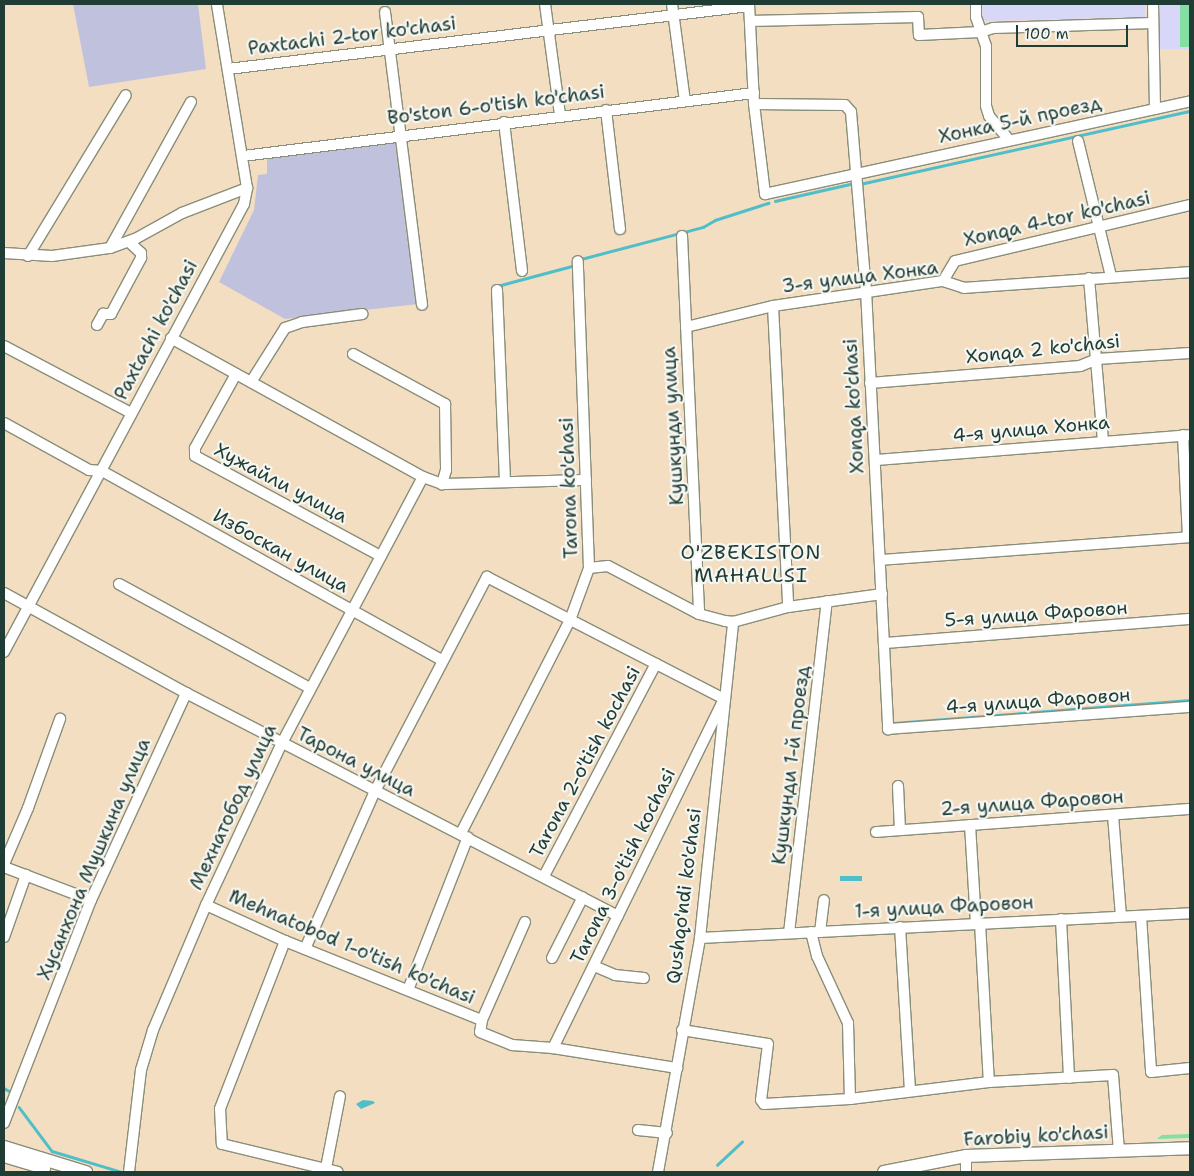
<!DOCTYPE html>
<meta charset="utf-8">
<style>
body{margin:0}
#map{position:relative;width:1194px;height:1176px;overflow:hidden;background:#f3dec1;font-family:"Shantell Sans",sans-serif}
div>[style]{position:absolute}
.built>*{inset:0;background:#d9d7f8;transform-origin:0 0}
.industrial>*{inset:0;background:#c0c2dd}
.green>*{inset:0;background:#85dea3;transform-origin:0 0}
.water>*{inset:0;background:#50bec9;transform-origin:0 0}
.stream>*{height:2.5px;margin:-1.25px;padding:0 1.25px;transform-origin:1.25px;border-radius:1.25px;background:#50bec9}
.roads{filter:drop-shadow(1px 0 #898e7a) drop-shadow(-1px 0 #898e7a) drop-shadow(0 1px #898e7a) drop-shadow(0 -1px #898e7a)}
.minor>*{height:10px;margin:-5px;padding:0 5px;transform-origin:5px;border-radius:5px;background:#fff}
.major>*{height:12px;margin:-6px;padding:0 6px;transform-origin:6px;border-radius:6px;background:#fff}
span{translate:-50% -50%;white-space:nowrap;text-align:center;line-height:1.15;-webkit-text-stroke:4.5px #f6f6f2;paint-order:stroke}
.street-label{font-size:19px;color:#1f3d34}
.neighbourhood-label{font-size:20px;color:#1f3d34;letter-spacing:1px}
.frame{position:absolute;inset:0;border:5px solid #1f3d34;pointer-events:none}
.scale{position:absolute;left:1016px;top:25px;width:112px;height:22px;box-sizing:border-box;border:2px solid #1f3d34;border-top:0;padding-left:6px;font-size:15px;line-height:18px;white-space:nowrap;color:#1f3d34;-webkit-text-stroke:4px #f6f6f2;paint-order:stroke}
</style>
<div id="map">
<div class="built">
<i style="clip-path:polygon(982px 4px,1145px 4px,1145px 17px,983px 21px)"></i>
<i style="left:1157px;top:4px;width:33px;height:45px"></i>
</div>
<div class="industrial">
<i style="clip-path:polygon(73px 4px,198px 4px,206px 69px,89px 87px)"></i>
<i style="clip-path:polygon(395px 141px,418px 304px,285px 319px,219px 282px,254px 210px,258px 175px,267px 174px,267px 157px)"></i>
</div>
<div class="green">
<i style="left:1180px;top:4px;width:10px;height:43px"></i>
<i style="clip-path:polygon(1190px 1134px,1190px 1138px,1157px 1139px,1162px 1135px)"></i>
</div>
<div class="water">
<i style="left:862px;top:876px;width:5px;height:22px;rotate:90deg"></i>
<i style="clip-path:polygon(363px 1100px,373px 1101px,375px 1103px,361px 1109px,356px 1104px)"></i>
</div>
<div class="stream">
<i style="left:860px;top:184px;width:338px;rotate:-12.5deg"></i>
<i style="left:775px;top:201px;width:81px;rotate:-12.8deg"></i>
<i style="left:581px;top:259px;width:126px;rotate:-14.7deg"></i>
<i style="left:703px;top:227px;width:14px;rotate:-30deg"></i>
<i style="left:715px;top:220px;width:56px;rotate:-17.8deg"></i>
<i style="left:497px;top:286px;width:82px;rotate:-14.9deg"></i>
<i style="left:893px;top:723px;width:298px;rotate:-4.4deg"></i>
<i style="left:4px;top:1088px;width:6px;rotate:31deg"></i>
<i style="left:19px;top:1107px;width:55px;rotate:53.1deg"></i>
<i style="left:52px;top:1151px;width:73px;rotate:16.7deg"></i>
<i style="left:717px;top:1165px;width:34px;rotate:-43deg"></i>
</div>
<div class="roads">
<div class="minor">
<i style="left:545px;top:4px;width:112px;rotate:82.3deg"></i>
<i style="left:672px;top:4px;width:98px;rotate:82.4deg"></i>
<i style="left:749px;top:4px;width:100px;rotate:87.1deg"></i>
<i style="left:754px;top:104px;width:91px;rotate:83deg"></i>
<i style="left:765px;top:194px;width:435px;rotate:-12.3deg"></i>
<i style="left:976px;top:4px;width:13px;rotate:90deg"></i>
<i style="left:976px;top:17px;width:31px;rotate:71deg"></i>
<i style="left:986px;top:46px;width:60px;rotate:90deg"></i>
<i style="left:986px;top:106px;width:10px;rotate:73deg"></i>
<i style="left:989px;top:116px;width:30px;rotate:50deg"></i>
<i style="left:1153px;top:4px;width:105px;rotate:88.9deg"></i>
<i style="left:385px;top:12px;width:295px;rotate:82.8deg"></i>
<i style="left:750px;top:21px;width:168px;rotate:-1.4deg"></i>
<i style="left:918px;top:17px;width:18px;rotate:87deg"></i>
<i style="left:919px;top:35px;width:61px;rotate:-2.8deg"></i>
<i style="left:980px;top:32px;width:14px;rotate:-17deg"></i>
<i style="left:993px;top:28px;width:160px;rotate:-1.8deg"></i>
<i style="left:228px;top:69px;width:525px;rotate:-6.89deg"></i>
<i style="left:754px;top:104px;width:91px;rotate:0.6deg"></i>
<i style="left:845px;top:105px;width:9px;rotate:49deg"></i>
<i style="left:851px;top:112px;width:179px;rotate:85.2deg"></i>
<i style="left:866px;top:290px;width:440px;rotate:87.1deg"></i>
<i style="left:888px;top:729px;width:303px;rotate:-4.2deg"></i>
<i style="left:606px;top:110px;width:120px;rotate:83.3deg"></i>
<i style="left:504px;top:122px;width:150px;rotate:83.1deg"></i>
<i style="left:1078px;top:141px;width:139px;rotate:76.3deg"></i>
<i style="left:243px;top:156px;width:515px;rotate:-7.03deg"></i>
<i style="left:682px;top:236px;width:378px;rotate:87.4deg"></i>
<i style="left:110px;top:248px;width:167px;rotate:-61deg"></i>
<i style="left:4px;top:253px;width:48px;rotate:3.6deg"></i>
<i style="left:52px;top:256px;width:59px;rotate:-7.9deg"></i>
<i style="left:110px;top:248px;width:27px;rotate:-20deg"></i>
<i style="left:135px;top:239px;width:54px;rotate:-29deg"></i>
<i style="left:182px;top:213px;width:70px;rotate:-21deg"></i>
<i style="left:28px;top:256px;width:188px;rotate:-58.7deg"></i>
<i style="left:1089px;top:278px;width:164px;rotate:85.1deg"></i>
<i style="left:943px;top:281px;width:23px;rotate:-59deg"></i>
<i style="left:955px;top:261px;width:242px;rotate:-13.4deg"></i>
<i style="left:497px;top:290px;width:192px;rotate:87.6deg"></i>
<i style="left:773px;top:306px;width:301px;rotate:87.1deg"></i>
<i style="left:97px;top:325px;width:13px;rotate:-61deg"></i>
<i style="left:103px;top:314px;width:8px"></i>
<i style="left:111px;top:314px;width:64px;rotate:-61.8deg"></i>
<i style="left:141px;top:258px;width:5px;rotate:-90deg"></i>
<i style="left:141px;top:253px;width:16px;rotate:-137deg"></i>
<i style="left:686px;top:327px;width:89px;rotate:-13.6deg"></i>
<i style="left:773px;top:306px;width:172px;rotate:-8.4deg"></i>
<i style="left:943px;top:281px;width:22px;rotate:18deg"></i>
<i style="left:964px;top:288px;width:227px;rotate:-4deg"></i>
<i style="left:171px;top:338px;width:288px;rotate:28.9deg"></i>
<i style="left:423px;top:477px;width:20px;rotate:20deg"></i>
<i style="left:442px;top:484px;width:144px;rotate:-1.6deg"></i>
<i style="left:4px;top:346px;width:144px;rotate:27.8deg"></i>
<i style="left:353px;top:354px;width:105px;rotate:28.5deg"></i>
<i style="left:445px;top:404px;width:66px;rotate:89.1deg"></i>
<i style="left:446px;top:470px;width:15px;rotate:106deg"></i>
<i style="left:236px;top:374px;width:85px;rotate:119deg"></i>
<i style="left:195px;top:448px;width:8px;rotate:90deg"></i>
<i style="left:195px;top:456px;width:211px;rotate:28.3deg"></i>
<i style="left:251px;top:382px;width:64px;rotate:-57.8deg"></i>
<i style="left:285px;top:328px;width:18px;rotate:-19deg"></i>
<i style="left:302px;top:322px;width:61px;rotate:-7.6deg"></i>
<i style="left:870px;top:383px;width:211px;rotate:-4.6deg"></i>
<i style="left:1080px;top:366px;width:18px;rotate:-22deg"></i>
<i style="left:1097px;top:359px;width:93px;rotate:-3.7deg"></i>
<i style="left:4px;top:423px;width:97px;rotate:28.9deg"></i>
<i style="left:89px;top:470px;width:13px;rotate:4deg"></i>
<i style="left:102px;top:471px;width:390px;rotate:29.1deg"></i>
<i style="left:1183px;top:435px;width:102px;rotate:87.2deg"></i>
<i style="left:875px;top:460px;width:316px;rotate:-4.5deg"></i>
<i style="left:880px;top:560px;width:311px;rotate:-4.2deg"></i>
<i style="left:589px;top:568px;width:19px;rotate:-6deg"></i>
<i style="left:608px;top:566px;width:103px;rotate:27.8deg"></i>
<i style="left:699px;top:614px;width:27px;rotate:15deg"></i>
<i style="left:725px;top:621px;width:8px;rotate:7deg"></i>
<i style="left:733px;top:622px;width:57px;rotate:-15.3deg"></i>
<i style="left:788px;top:607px;width:95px;rotate:-7.9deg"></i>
<i style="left:119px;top:584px;width:217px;rotate:28.6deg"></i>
<i style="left:4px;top:593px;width:208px;rotate:28.8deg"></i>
<i style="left:186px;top:693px;width:486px;rotate:27.3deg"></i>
<i style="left:884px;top:643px;width:307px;rotate:-4.5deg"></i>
<i style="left:4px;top:652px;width:508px;rotate:-61.82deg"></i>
<i style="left:244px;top:204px;width:16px;rotate:-79deg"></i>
<i style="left:247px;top:188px;width:186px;rotate:-99.3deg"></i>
<i style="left:898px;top:786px;width:44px;rotate:87.4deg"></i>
<i style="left:1113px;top:815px;width:101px;rotate:85.5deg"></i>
<i style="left:970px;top:825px;width:98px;rotate:86.5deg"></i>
<i style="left:876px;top:832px;width:315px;rotate:-4.2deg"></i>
<i style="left:461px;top:833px;width:239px;rotate:-62.9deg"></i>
<i style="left:570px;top:620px;width:55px;rotate:-69.9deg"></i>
<i style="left:589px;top:568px;width:307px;rotate:-92.1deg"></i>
<i style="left:4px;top:864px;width:61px;rotate:-66.8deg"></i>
<i style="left:28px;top:808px;width:95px;rotate:-70.2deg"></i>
<i style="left:4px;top:867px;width:93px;rotate:20.8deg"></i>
<i style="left:544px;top:876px;width:240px;rotate:-62.2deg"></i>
<i style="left:206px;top:905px;width:87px;rotate:24.5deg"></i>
<i style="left:285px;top:941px;width:212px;rotate:21.9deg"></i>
<i style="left:1141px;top:916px;width:156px;rotate:86.3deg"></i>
<i style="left:1151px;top:1072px;width:39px;rotate:-6deg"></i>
<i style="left:1061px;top:919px;width:159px;rotate:87.1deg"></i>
<i style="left:525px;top:922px;width:107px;rotate:113.7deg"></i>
<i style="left:482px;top:1020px;width:12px;rotate:99deg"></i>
<i style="left:480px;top:1032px;width:35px;rotate:22deg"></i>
<i style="left:512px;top:1045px;width:41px;rotate:4.2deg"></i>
<i style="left:553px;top:1048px;width:126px;rotate:9.2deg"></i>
<i style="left:980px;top:923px;width:159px;rotate:86.8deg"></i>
<i style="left:900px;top:927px;width:163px;rotate:86.5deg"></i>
<i style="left:811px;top:932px;width:25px;rotate:76deg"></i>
<i style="left:817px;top:956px;width:74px;rotate:65.2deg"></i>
<i style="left:848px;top:1023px;width:76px;rotate:88.5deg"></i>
<i style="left:820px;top:932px;width:32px;rotate:-83deg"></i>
<i style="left:789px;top:933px;width:334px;rotate:-83.5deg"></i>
<i style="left:4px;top:937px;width:66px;rotate:-70.5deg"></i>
<i style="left:700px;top:938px;width:491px;rotate:-2.9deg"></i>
<i style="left:285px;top:941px;width:180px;rotate:111.2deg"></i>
<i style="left:220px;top:1109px;width:35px;rotate:87deg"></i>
<i style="left:222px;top:1144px;width:119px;rotate:13.6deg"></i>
<i style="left:305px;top:949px;width:171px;rotate:-66.1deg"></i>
<i style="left:374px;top:793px;width:244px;rotate:-62.4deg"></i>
<i style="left:487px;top:577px;width:267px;rotate:27.2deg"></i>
<i style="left:724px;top:699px;width:389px;rotate:116.1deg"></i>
<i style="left:552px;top:958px;width:68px;rotate:-63.1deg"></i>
<i style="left:594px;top:966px;width:23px;rotate:23deg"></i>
<i style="left:615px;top:975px;width:29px;rotate:6deg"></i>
<i style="left:408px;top:990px;width:164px;rotate:-68.6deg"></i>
<i style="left:682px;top:1030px;width:87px;rotate:9.2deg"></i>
<i style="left:768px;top:1044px;width:56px;rotate:97.1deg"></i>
<i style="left:761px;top:1100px;width:5px;rotate:53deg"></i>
<i style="left:764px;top:1104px;width:86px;rotate:-3.3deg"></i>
<i style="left:850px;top:1099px;width:140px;rotate:-7deg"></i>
<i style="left:989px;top:1082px;width:124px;rotate:-3.2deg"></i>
<i style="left:1113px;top:1075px;width:76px;rotate:85.5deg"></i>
<i style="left:4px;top:1123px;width:239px;rotate:-68.7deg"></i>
<i style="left:91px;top:900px;width:228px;rotate:-65.3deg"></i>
<i style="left:638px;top:1130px;width:29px;rotate:6deg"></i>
<i style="left:966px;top:1156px;width:16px;rotate:90deg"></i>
<i style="left:326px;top:1168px;width:73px;rotate:-79deg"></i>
<i style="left:129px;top:1172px;width:103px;rotate:-83.3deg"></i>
<i style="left:141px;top:1070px;width:42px;rotate:-73.3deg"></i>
<i style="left:153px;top:1030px;width:136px;rotate:-67deg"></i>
<i style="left:206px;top:905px;width:179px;rotate:-64.9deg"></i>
<i style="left:282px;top:743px;width:301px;rotate:-62.1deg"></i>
<i style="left:658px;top:1172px;width:238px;rotate:-79.8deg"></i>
<i style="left:700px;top:938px;width:318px;rotate:-84deg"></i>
</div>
<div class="major">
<i style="left:4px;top:1147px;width:86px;rotate:17deg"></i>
<i style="left:4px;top:1156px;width:42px;rotate:16.7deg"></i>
<i style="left:884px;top:1172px;width:84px;rotate:-11deg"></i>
<i style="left:966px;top:1156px;width:224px;rotate:-2deg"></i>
</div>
</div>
<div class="street-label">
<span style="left:352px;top:36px;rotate:-7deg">Paxtachi 2-tor ko'chasi</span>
<span style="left:496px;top:105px;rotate:-7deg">Bo'ston 6-o'tish ko'chasi</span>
<span style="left:1020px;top:120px;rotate:-12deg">Хонка 5-й проезд</span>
<span style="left:1057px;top:219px;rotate:-13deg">Xonqa 4-tor ko'chasi</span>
<span style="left:860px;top:277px;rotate:-7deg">3-я улица Хонка</span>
<span style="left:156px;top:330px;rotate:-62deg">Paxtachi ko'chasi</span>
<span style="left:1043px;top:349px;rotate:-6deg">Xonqa 2 ko'chasi</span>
<span style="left:854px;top:406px;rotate:-93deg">Xonqa ko'chasi</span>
<span style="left:673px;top:426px;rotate:-93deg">Кушкунди улица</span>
<span style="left:1031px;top:429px;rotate:-5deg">4-я улица Хонка</span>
<span style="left:281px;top:483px;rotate:28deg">Хужайли улица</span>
<span style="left:569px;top:488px;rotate:-92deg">Tarona ko'chasi</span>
<span style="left:281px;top:551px;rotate:29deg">Избоскан улица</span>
<span style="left:1036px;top:614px;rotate:-4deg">5-я улица Фаровон</span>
<span style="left:1038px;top:701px;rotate:-4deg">4-я улица Фаровон</span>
<span style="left:356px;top:762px;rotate:27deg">Тарона улица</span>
<span style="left:585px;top:762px;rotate:-62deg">Tarona 2-o'tish kochasi</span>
<span style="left:791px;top:765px;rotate:-83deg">Кушкунди 1-й проезд</span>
<span style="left:1032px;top:803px;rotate:-4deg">2-я улица Фаровон</span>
<span style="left:233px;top:807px;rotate:-65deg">Мехнатобод улица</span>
<span style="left:94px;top:859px;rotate:-67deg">Хусанхона Мушкина улица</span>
<span style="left:623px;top:866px;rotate:-64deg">Tarona 3-o'tish kochasi</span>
<span style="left:684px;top:896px;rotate:-83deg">Qushqo'ndi ko'chasi</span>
<span style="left:944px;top:907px;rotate:-3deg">1-я улица Фаровон</span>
<span style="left:352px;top:947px;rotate:23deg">Mehnatobod 1-o'tish ko'chasi</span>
<span style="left:1036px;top:1136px;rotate:-3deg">Farobiy ko'chasi</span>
</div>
<div class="neighbourhood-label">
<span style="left:751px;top:564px">O'ZBEKISTON<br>MAHALLSI</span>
</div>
<div class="frame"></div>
<div class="scale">100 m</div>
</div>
